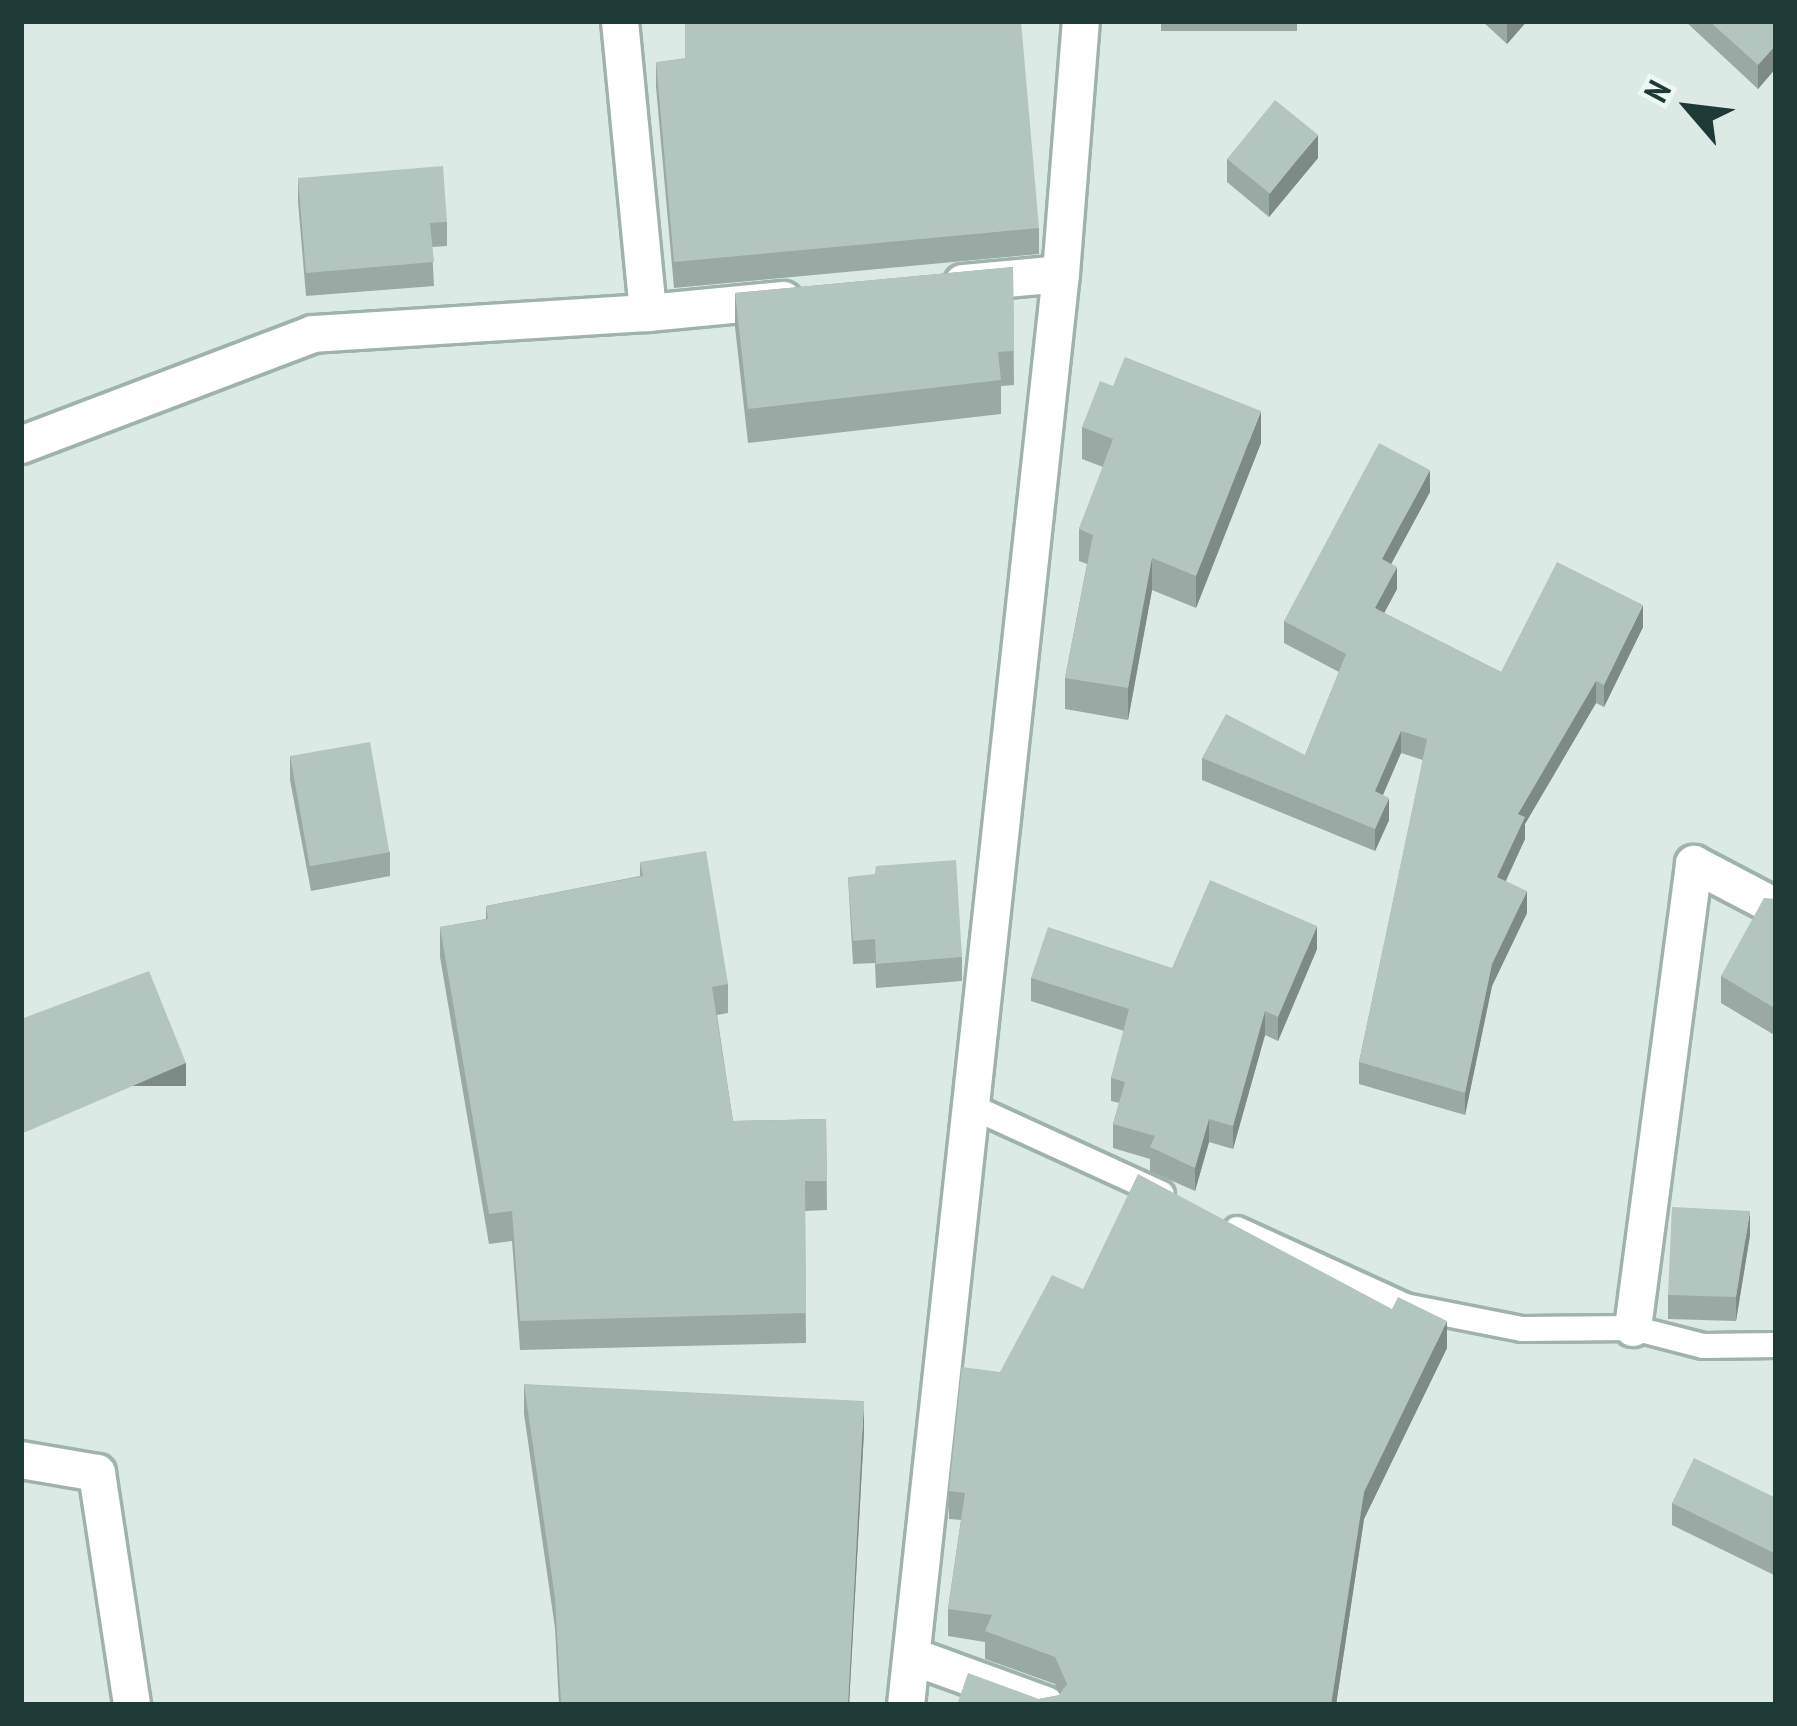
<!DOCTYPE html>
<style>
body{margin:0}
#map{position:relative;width:1797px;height:1726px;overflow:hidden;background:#dceae6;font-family:"PT Sans Narrow",sans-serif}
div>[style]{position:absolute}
.roads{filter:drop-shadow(3px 0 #9fb2ae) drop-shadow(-3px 0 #9fb2ae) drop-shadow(0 3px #9fb2ae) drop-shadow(0 -3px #9fb2ae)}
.lane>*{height:24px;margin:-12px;padding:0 12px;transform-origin:12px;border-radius:12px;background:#fff}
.street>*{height:36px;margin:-18px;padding:0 18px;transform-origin:18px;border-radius:18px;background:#fff}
.secondary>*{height:36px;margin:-18px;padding:0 18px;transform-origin:18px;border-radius:18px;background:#fff}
.wall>*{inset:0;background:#99a9a4;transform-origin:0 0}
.shaded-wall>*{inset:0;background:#7d8a86;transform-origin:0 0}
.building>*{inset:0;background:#b2c5bf;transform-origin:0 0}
span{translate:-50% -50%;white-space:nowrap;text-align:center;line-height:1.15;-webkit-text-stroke:9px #edf7f3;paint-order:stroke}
.frame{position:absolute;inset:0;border:24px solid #1d3a36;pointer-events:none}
.north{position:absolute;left:1629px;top:48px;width:120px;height:120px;-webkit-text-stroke:9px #edf7f3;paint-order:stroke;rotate:298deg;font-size:33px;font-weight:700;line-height:48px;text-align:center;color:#1d3a36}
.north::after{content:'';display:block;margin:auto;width:42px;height:54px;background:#1d3a36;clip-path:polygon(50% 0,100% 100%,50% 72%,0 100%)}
</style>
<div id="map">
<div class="roads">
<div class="lane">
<i style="left:968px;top:1105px;width:213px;rotate:24.6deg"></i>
<i style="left:1237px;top:1229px;width:185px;rotate:24.6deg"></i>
<i style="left:1405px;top:1306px;width:119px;rotate:11.1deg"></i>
<i style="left:1522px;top:1329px;width:111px;rotate:-0.5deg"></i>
<i style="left:1633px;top:1328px;width:72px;rotate:14.4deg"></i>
<i style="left:1703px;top:1346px;width:73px;rotate:-0.8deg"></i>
</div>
<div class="street">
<i style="left:620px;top:21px;width:293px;rotate:84.5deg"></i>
<i style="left:648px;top:313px;width:136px;rotate:-5.5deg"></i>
<i style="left:963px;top:283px;width:98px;rotate:-5.2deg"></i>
<i style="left:21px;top:445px;width:312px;rotate:-20.8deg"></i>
<i style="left:313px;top:334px;width:336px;rotate:-3.6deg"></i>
<i style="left:1633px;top:1328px;width:468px;rotate:-82.5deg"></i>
<i style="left:1694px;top:864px;width:93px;rotate:27.7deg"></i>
<i style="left:21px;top:1460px;width:77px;rotate:9.7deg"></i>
<i style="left:97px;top:1473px;width:235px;rotate:81.4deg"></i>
<i style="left:914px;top:1657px;width:140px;rotate:20deg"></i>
</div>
<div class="secondary">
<i style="left:906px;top:1705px;width:1439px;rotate:-83.82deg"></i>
<i style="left:1061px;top:274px;width:254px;rotate:-85.5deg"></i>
</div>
</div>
<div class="wall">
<i style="left:1161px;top:21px;width:136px;height:10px"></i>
<i style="clip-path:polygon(1482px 21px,1527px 21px,1507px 44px)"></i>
<i style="clip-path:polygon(1685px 21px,1776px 21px,1776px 68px,1758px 89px)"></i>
<i style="clip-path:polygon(656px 62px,1039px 228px,1039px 254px,674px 288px,656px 87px)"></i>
<i style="clip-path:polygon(1318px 158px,1269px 217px,1227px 182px,1227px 159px)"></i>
<i style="clip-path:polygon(298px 178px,447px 222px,447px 246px,432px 247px,434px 286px,306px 296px,298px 202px)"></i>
<i style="clip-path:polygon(1013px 267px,1014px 385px,1001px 386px,1001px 414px,748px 443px,735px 327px,735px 293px)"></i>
<i style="clip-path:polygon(1082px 427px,1261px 443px,1196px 608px,1152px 590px,1128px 720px,1065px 709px,1065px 678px,1087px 564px,1079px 561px,1079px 529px,1103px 467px,1082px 459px)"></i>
<i style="clip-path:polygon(1430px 492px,1391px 564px,1397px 589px,1384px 613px,1501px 672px,1643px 627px,1604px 707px,1596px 703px,1525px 824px,1525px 839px,1506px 881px,1527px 913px,1492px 986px,1465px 1115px,1359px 1084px,1359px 1062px,1423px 760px,1401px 753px,1383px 795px,1389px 820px,1375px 851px,1202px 780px,1202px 758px,1305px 755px,1339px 672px,1284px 643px,1284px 621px)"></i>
<i style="clip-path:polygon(290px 756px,390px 852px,390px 876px,311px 891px,290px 780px)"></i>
<i style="clip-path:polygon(640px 862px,728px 984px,728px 1013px,717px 1015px,733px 1121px,826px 1119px,827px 1210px,805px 1211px,806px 1343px,520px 1350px,512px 1241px,489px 1244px,440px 957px,440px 927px,486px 919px,486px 906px,640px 876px)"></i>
<i style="clip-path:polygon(848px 877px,962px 957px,962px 981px,876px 988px,875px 963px,853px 964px)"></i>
<i style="clip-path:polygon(1776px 899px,1776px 1036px,1721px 1003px,1721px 976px)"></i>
<i style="clip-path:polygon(1317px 949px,1278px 1041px,1265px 1035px,1233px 1149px,1209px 1142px,1195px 1191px,1150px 1171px,1150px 1159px,1113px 1148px,1113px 1124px,1119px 1103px,1111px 1101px,1111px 1078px,1124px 1031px,1031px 1001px,1031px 978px,1172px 968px)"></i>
<i style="clip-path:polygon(1750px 1235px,1736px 1321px,1668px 1319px,1668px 1295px)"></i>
<i style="clip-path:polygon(1083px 1289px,1447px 1348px,1364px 1519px,1336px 1705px,957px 1705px,1039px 1699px,1060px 1695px,1055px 1684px,985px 1659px,985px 1642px,948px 1636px,948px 1609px,961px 1520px,949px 1519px,949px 1491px,1000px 1372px)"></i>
<i style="clip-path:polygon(524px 1384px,864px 1431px,849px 1705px,559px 1705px,555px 1628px,524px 1414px)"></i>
<i style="clip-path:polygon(1776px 1498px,1776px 1576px,1672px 1525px,1672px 1503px)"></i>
</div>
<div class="shaded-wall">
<i style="clip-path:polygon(1507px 21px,1527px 21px,1507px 44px)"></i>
<i style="clip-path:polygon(1776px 45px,1776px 68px,1758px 89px,1758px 65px)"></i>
<i style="clip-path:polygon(1318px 135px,1318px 158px,1269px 217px,1269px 193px)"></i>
<i style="clip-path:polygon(1261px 411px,1261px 443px,1196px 608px,1196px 576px)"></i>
<i style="clip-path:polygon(1430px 470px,1430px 492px,1382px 581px,1382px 559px)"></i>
<i style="clip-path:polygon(1152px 558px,1152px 590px,1128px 720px,1128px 688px)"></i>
<i style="clip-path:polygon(1397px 567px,1397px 589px,1375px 630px,1375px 608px)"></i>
<i style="clip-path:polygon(1643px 605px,1643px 627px,1604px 707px,1604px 685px)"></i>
<i style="clip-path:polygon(1596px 681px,1596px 703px,1525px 824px,1525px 839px,1497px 899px,1497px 877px,1518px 814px)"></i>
<i style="clip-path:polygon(1401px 731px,1401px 753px,1375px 813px,1375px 791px)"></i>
<i style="clip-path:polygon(1389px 798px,1389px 820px,1375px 851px,1375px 829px)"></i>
<i style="clip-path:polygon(1527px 891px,1527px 913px,1492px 986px,1465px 1115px,1465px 1093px,1492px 964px)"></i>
<i style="clip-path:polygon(1317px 926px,1317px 949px,1278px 1041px,1278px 1017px)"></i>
<i style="clip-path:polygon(1265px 1011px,1265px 1035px,1233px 1149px,1233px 1126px)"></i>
<i style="left:186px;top:1063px;width:23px;height:180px;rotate:90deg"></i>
<i style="clip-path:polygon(1209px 1119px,1209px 1142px,1195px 1191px,1195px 1168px)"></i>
<i style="clip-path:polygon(1750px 1211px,1750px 1235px,1736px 1321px,1736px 1297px)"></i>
<i style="clip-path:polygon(1447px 1321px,1447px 1348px,1364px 1519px,1336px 1705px,1331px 1705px,1364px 1492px)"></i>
<i style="clip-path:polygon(864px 1401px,864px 1431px,849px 1705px,848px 1705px)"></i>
</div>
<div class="building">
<i style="clip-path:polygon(685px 21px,1021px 21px,1039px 228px,674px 262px,656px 62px,685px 58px)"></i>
<i style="clip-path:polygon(1709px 21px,1776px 21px,1776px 45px,1758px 65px)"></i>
<i style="left:1275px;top:100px;width:55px;height:76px;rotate:39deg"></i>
<i style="clip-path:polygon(443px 166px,447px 222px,430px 223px,434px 262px,306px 273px,298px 178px)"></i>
<i style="clip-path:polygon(1013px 267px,1014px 351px,998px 352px,1001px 380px,748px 409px,735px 293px)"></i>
<i style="clip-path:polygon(1125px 357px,1261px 411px,1196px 576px,1152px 558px,1128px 688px,1065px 678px,1093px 535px,1079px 529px,1113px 439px,1082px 427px,1100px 381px,1113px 386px)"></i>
<i style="clip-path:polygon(1379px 443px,1430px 470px,1382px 559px,1397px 567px,1375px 608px,1501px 672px,1557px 562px,1643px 605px,1604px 685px,1596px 681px,1518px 814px,1525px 817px,1497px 877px,1527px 891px,1492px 964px,1465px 1093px,1359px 1062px,1427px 739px,1401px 731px,1375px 791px,1389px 798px,1375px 829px,1202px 758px,1226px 714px,1305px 755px,1346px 654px,1284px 621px)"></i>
<i style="left:370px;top:742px;width:112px;height:81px;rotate:80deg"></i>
<i style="clip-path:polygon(706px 851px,728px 984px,712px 987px,733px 1121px,826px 1119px,827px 1181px,805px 1181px,806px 1313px,520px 1321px,512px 1211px,489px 1214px,440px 927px,488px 919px,486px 906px,643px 876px,640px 862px)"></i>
<i style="clip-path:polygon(956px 860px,962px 957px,876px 964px,875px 939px,853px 941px,848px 877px,875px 874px,876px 866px)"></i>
<i style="clip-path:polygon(1210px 880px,1317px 926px,1278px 1017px,1265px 1011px,1233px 1126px,1209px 1119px,1195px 1168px,1150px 1147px,1155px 1136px,1113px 1124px,1125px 1082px,1111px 1078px,1129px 1009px,1031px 978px,1048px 927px,1172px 968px)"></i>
<i style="clip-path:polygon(1764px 898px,1776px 899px,1776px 1009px,1721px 976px)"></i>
<i style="clip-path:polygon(149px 971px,186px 1063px,21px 1134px,21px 1019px)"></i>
<i style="clip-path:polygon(1138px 1174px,1392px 1309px,1398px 1297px,1447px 1321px,1364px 1492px,1331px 1705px,957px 1705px,968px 1673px,1039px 1699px,1059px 1695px,1067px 1684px,1055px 1657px,985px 1631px,992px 1615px,948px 1609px,965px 1493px,949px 1491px,962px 1367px,1000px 1372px,1052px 1275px,1083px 1289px)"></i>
<i style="clip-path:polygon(1672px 1207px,1750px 1211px,1736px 1297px,1668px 1295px)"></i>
<i style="clip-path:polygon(524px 1384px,864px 1401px,848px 1705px,561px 1705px,555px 1598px)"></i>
<i style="clip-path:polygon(1694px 1458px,1776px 1498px,1776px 1554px,1672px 1503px)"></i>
</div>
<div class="frame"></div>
<div class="north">N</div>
</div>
